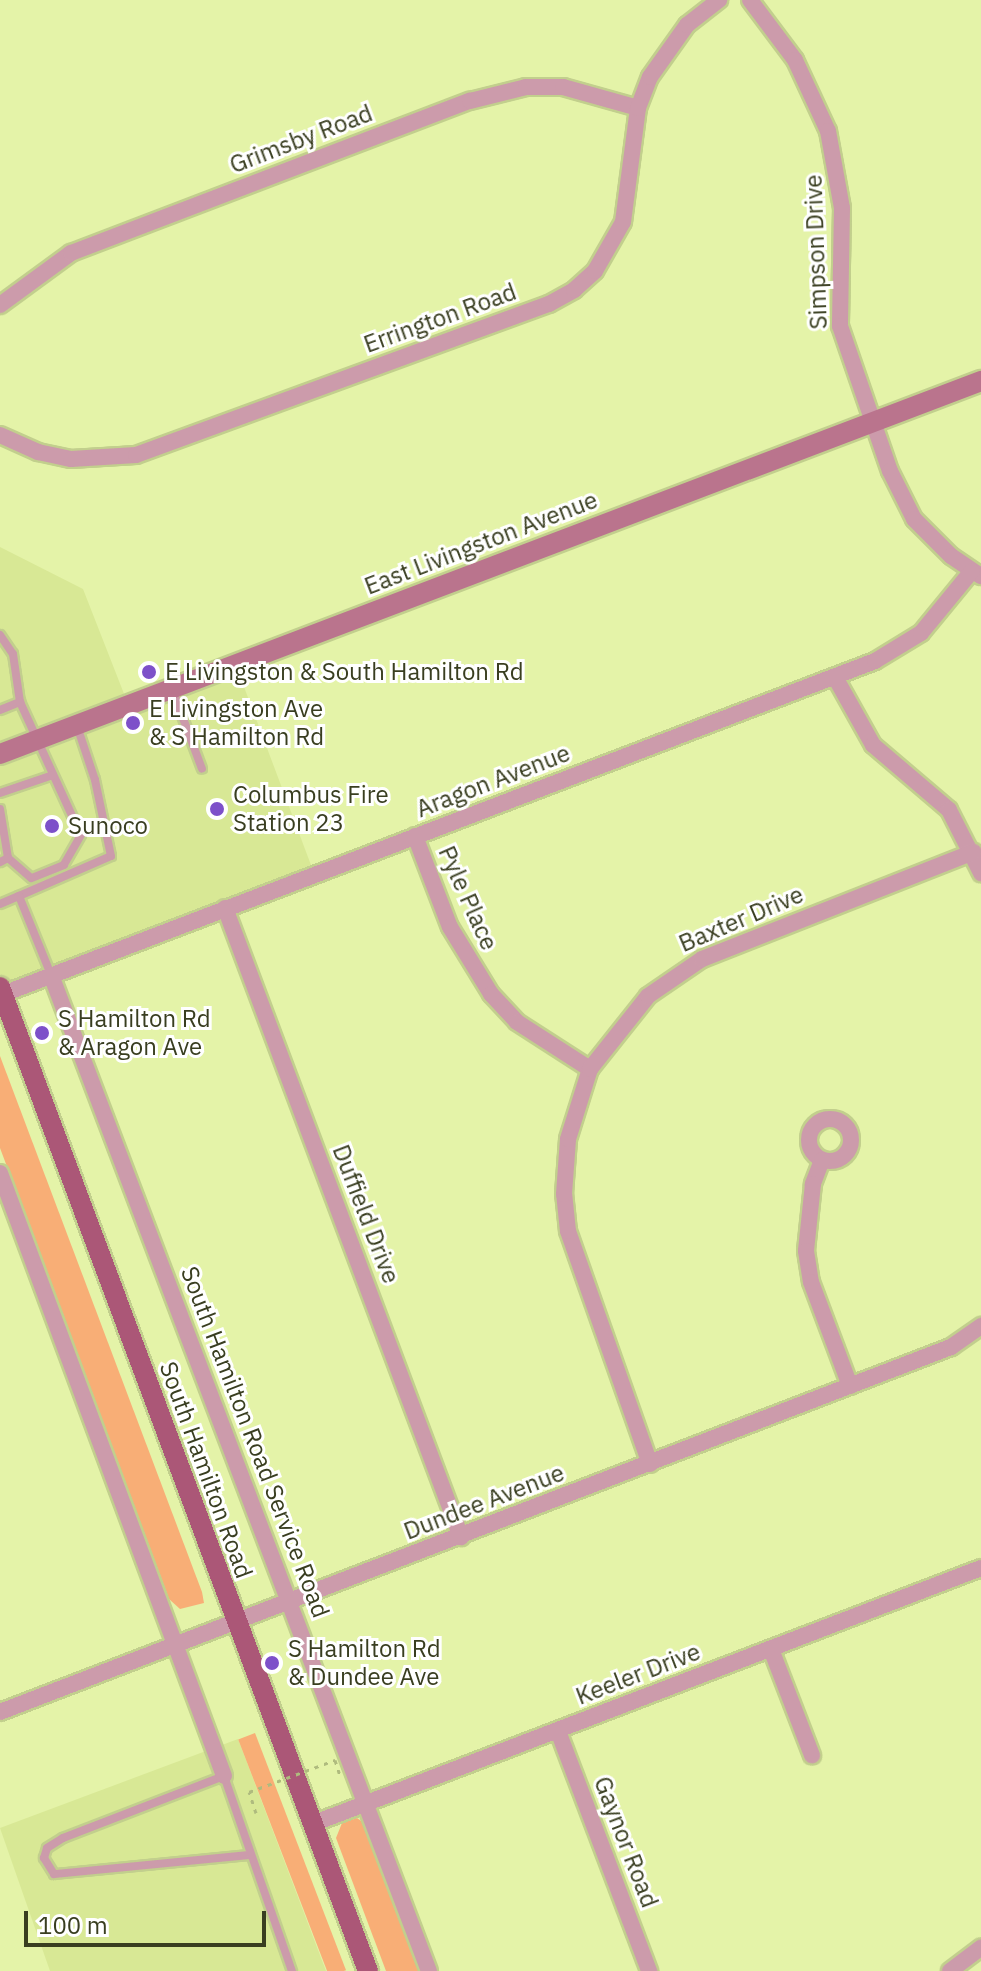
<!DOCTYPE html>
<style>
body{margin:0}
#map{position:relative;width:981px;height:1971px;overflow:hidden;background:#e4f3a8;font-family:"IBM Plex Sans",sans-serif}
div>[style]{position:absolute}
.built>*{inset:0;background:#d8e895}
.green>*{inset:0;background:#f8ae76;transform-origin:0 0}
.roads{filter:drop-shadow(2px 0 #c2cf8d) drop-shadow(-2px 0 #c2cf8d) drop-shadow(0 2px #c2cf8d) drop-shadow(0 -2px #c2cf8d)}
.lane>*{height:8px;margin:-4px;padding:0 4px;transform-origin:4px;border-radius:4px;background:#cc9bab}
.street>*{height:16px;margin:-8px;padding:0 8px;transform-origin:8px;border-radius:8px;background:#cc9bab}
.street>.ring{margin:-8px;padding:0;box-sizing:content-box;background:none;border:16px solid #cc9bab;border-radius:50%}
.secondary>*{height:20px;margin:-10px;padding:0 10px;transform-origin:10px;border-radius:10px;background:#ba748d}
.primary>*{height:20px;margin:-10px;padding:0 10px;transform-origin:10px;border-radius:10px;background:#ab5777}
.path-bridge>*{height:3px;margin-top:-1.5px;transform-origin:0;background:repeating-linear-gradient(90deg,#afbb7e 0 4px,transparent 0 10px)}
.dots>*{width:22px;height:22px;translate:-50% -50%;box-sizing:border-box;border:4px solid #fff;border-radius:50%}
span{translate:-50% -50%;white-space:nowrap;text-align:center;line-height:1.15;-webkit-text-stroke:6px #fff;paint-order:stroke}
.street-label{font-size:24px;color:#393e20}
.poi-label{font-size:24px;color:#393e20}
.left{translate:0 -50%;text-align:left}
.scale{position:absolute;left:24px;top:1911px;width:242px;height:36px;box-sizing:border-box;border:4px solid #393e20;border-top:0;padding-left:10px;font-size:24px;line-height:28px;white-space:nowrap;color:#393e20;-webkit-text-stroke:6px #fff;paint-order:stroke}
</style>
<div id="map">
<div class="built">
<i style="clip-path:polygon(0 547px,83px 589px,128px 704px,235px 663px,314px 873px,5px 993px,0 980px)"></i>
<i style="clip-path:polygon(238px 1739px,326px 1971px,50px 1971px,0 1828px)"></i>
</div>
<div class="green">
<i style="clip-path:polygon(0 1056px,202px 1592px,204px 1603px,180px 1609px,169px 1599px,0 1148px)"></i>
<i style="left:255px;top:1733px;width:254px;height:18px;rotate:69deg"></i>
<i style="clip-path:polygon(357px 1818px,364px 1823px,420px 1971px,386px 1971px,336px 1838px,342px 1823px)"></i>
</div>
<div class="roads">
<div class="lane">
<i style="left:0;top:635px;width:23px;rotate:56deg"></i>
<i style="left:13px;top:654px;width:49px;rotate:81.7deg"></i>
<i style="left:172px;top:689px;width:85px;rotate:69.4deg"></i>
<i style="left:0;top:710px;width:22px;rotate:-22deg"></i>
<i style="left:20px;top:702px;width:146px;rotate:65.4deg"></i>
<i style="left:81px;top:835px;width:34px;rotate:120deg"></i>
<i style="left:64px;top:865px;width:35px;rotate:158deg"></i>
<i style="left:31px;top:878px;width:30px;rotate:-139deg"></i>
<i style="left:0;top:793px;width:56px;rotate:-18.8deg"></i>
<i style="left:0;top:809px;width:50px;rotate:80.7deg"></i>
<i style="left:8px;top:858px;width:9px;rotate:153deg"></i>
<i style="left:19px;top:896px;width:100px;rotate:-23.5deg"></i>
<i style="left:111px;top:856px;width:78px;rotate:-101.9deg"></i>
<i style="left:95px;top:780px;width:57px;rotate:-108.4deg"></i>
<i style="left:0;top:904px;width:21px;rotate:-23deg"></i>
<i style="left:19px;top:896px;width:85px;rotate:67.9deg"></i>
<i style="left:249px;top:1855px;width:196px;rotate:174.4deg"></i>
<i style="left:54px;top:1874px;width:19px;rotate:-122deg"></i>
<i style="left:44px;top:1858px;width:10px;rotate:-73deg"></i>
<i style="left:47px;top:1848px;width:19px;rotate:-32deg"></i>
<i style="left:63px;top:1838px;width:173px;rotate:-21.1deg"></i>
<i style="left:224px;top:1776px;width:207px;rotate:70.8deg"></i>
</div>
<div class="street">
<i style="left:750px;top:0;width:75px;rotate:53.1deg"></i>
<i style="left:795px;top:60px;width:78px;rotate:65.1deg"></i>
<i style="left:828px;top:131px;width:78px;rotate:79.7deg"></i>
<i style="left:842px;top:208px;width:118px;rotate:91deg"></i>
<i style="left:840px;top:326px;width:153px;rotate:71deg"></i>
<i style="left:890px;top:471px;width:54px;rotate:63.4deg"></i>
<i style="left:914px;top:519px;width:52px;rotate:45deg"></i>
<i style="left:951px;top:556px;width:36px;rotate:34deg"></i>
<i style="left:0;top:305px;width:88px;rotate:-36.2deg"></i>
<i style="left:71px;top:253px;width:427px;rotate:-20.9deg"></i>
<i style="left:470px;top:101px;width:58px;rotate:-14deg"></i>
<i style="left:526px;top:87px;width:37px"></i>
<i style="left:563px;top:87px;width:78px;rotate:15.6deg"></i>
<i style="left:0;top:435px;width:42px;rotate:24.1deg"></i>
<i style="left:38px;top:452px;width:34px;rotate:12deg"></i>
<i style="left:71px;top:459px;width:65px;rotate:-3.5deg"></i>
<i style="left:136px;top:455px;width:440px;rotate:-20.1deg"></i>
<i style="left:549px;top:304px;width:29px;rotate:-29deg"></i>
<i style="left:574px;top:290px;width:28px;rotate:-42deg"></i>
<i style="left:595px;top:271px;width:56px;rotate:-60.3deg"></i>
<i style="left:623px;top:222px;width:115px;rotate:-82.5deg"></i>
<i style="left:638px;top:108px;width:33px;rotate:-69deg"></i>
<i style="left:650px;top:77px;width:64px;rotate:-54.6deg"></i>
<i style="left:687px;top:25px;width:41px;rotate:-38deg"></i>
<i style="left:835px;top:677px;width:78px;rotate:60.8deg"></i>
<i style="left:873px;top:745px;width:100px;rotate:40.5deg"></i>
<i style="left:949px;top:810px;width:71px;rotate:63.1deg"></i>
<i style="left:415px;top:836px;width:97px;rotate:69deg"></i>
<i style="left:450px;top:927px;width:79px;rotate:58.5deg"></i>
<i style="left:491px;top:994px;width:38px;rotate:47deg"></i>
<i style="left:517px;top:1022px;width:87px;rotate:32.8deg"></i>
<i style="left:225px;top:908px;width:672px;rotate:69.43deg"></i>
<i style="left:51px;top:975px;width:1065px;rotate:69.22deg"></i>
<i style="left:3px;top:994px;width:933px;rotate:-20.9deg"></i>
<i style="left:875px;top:661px;width:54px;rotate:-31.3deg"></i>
<i style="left:921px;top:633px;width:80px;rotate:-50.6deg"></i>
<i class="ring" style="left:809px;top:1119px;width:26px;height:26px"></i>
<i style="left:822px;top:1160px;width:26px;rotate:111deg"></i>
<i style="left:813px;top:1184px;width:67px;rotate:96deg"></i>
<i style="left:806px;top:1251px;width:31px;rotate:81deg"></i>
<i style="left:811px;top:1282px;width:111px;rotate:69.4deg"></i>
<i style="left:0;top:1173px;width:643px;rotate:69.62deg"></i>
<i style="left:650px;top:1464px;width:247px;rotate:-109.4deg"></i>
<i style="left:568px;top:1231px;width:37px;rotate:-96deg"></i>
<i style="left:564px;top:1194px;width:55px;rotate:-85.8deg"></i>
<i style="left:568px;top:1139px;width:73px;rotate:-72.6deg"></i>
<i style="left:590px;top:1069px;width:93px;rotate:-51.5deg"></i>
<i style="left:648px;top:996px;width:65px;rotate:-34.4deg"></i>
<i style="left:702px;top:959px;width:292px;rotate:-21.5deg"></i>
<i style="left:771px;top:1649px;width:114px;rotate:68.9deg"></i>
<i style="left:0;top:1712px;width:1019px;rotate:-21deg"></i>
<i style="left:951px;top:1347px;width:37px;rotate:-35deg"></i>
<i style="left:558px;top:1731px;width:257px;rotate:69.2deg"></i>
<i style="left:312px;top:1824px;width:716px;rotate:-20.94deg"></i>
<i style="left:950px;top:1971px;width:39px;rotate:-37deg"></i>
</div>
<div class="secondary">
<i style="left:0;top:754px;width:1050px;rotate:-20.82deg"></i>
</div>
<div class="primary">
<i style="left:0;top:987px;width:1051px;rotate:69.5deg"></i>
</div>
</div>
<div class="path-bridge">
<i style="left:256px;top:1813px;width:22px;rotate:-108deg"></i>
<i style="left:249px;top:1792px;width:92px;rotate:-20.4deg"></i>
<i style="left:335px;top:1760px;width:16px;rotate:72deg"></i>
</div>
<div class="dots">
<i style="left:149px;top:672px;background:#7d50c9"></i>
<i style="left:133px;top:723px;background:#7d50c9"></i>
<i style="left:217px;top:809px;background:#7d50c9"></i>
<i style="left:52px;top:826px;background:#7d50c9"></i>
<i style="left:42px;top:1033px;background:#7d50c9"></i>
<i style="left:272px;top:1663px;background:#7d50c9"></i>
</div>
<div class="street-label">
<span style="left:301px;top:139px;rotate:-21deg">Grimsby Road</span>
<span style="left:816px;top:252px;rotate:-92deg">Simpson Drive</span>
<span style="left:440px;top:318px;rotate:-20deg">Errington Road</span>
<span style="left:481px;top:543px;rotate:-21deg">East Livingston Avenue</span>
<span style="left:493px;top:781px;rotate:-21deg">Aragon Avenue</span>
<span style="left:468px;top:898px;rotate:66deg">Pyle Place</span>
<span style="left:741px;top:919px;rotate:-23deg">Baxter Drive</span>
<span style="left:366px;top:1214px;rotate:69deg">Duffield Drive</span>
<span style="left:255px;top:1442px;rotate:69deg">South Hamilton Road Service Road</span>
<span style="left:206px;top:1470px;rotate:70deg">South Hamilton Road</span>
<span style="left:484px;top:1502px;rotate:-21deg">Dundee Avenue</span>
<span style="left:638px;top:1674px;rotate:-21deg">Keeler Drive</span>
<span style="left:626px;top:1842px;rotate:69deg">Gaynor Road</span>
</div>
<div class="poi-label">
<span class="left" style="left:165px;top:672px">E Livingston &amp; South Hamilton Rd</span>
<span class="left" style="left:149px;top:723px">E Livingston Ave<br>&amp; S Hamilton Rd</span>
<span class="left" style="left:233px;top:809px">Columbus Fire<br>Station 23</span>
<span class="left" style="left:68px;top:826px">Sunoco</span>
<span class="left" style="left:58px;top:1033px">S Hamilton Rd<br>&amp; Aragon Ave</span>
<span class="left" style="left:288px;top:1663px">S Hamilton Rd<br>&amp; Dundee Ave</span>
</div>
<div class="scale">100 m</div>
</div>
